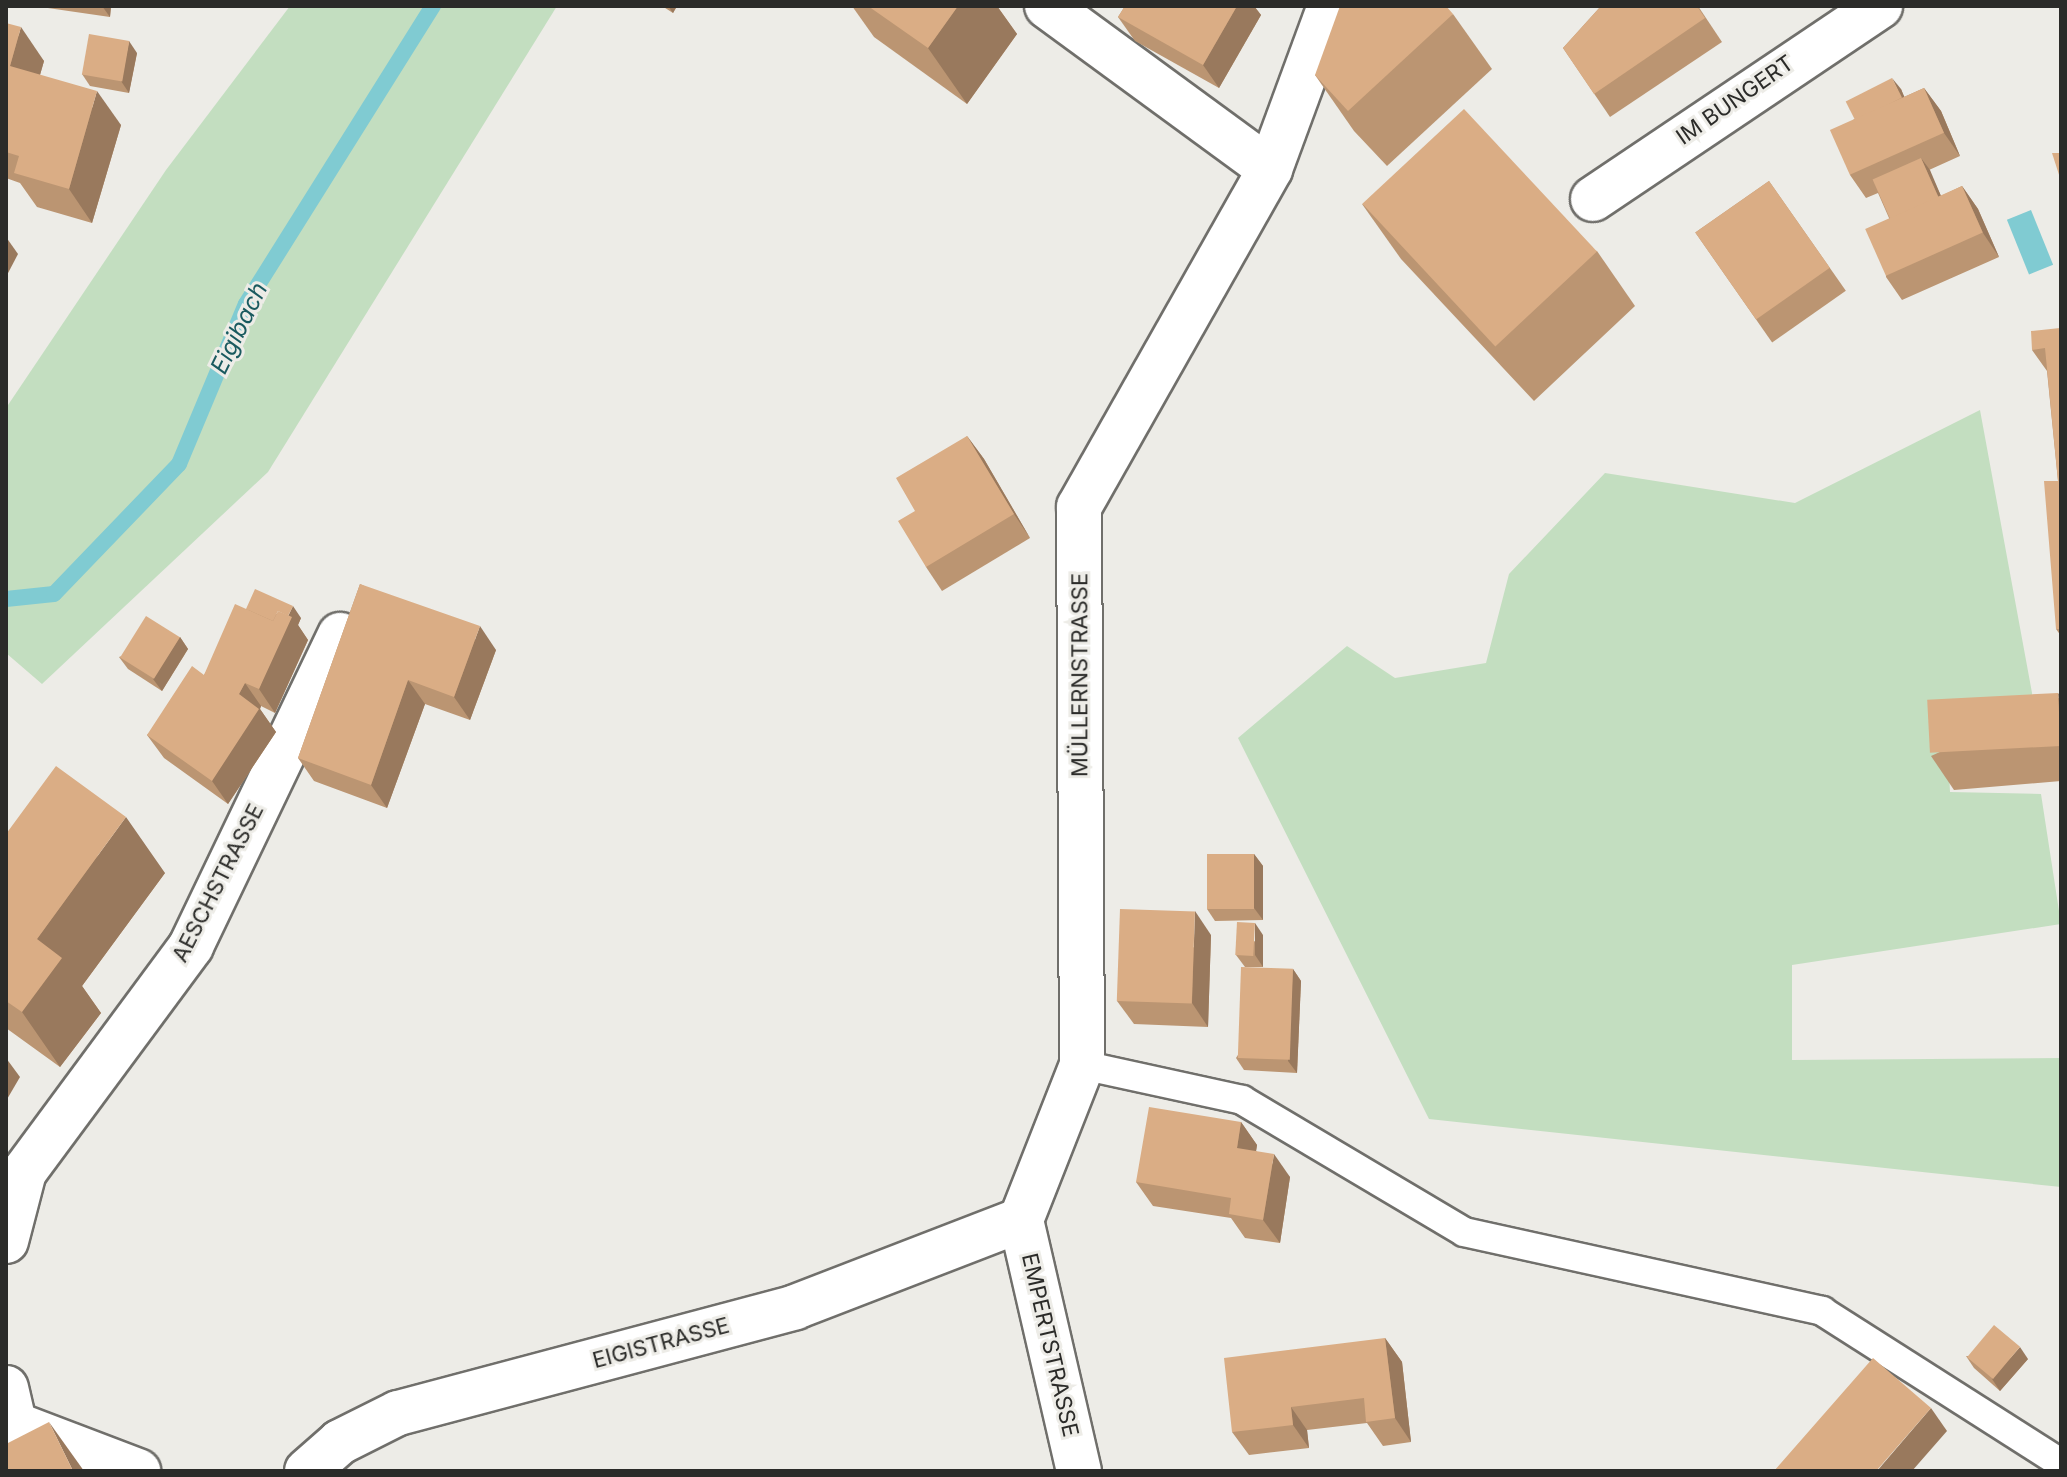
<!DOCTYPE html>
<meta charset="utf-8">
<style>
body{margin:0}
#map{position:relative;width:2067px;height:1477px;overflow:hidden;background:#edece7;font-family:Inter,sans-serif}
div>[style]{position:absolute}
.green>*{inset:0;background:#c3dec0}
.water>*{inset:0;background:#80cbd2;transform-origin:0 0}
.stream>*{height:16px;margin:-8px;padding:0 8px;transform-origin:8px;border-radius:8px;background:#80cbd2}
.roads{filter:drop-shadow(2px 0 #706f6b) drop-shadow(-2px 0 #706f6b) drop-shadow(0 2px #706f6b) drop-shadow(0 -2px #706f6b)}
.lane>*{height:28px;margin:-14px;padding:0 14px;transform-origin:14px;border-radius:14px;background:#fff}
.street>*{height:44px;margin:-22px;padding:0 22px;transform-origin:22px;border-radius:22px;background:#fff}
.wall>*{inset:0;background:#bb9572;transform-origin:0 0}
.shaded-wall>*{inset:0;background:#99795d}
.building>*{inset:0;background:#daad85;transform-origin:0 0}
span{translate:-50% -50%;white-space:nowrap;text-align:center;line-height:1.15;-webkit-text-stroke:6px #edece7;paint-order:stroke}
.street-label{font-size:22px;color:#2b2b29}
.water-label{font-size:24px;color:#1a5a5f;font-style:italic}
.frame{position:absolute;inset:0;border:8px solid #2b2b29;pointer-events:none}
</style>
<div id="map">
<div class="green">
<i style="clip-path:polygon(290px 6px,557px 6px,268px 472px,42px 684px,6px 653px,6px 408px,166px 170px)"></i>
<i style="clip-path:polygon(1980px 410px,2037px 720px,1947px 730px,1950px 792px,2041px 794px,2061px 924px,1792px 965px,1792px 1060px,2061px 1058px,2061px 1187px,1429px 1119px,1238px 738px,1347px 646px,1395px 678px,1486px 663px,1509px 574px,1605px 473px,1795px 503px)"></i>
</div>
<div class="water">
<i style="left:2031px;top:210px;width:59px;height:26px;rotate:68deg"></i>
</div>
<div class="stream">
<i style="left:6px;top:599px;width:48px;rotate:-5.9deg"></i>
<i style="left:54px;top:594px;width:180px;rotate:-46.1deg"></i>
<i style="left:179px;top:464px;width:173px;rotate:-67.3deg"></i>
<i style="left:246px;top:304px;width:352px;rotate:-57.9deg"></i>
</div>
<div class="roads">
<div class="lane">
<i style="left:1082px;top:1065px;width:164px;rotate:12.3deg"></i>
<i style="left:1242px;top:1100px;width:258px;rotate:30.7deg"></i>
<i style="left:1464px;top:1232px;width:367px;rotate:12.4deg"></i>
<i style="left:1822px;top:1311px;width:283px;rotate:32.5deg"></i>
</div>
<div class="street">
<i style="left:1047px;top:6px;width:276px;rotate:36.2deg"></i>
<i style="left:1593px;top:199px;width:346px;rotate:-33.9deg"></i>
<i style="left:1021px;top:1220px;width:167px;rotate:-68.5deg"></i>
<i style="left:1082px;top:1065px;width:558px;rotate:-90.31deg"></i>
<i style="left:1079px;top:507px;width:388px;rotate:-60.5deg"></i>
<i style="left:1270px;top:169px;width:174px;rotate:-69.8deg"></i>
<i style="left:1021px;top:1220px;width:258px;rotate:77deg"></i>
<i style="left:6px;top:1241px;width:71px;rotate:-75.4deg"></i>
<i style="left:24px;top:1172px;width:281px;rotate:-53.5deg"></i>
<i style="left:191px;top:946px;width:345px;rotate:-64.4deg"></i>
<i style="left:6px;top:1388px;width:37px;rotate:77deg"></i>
<i style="left:14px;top:1424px;width:133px;rotate:20.8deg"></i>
<i style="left:307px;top:1471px;width:44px;rotate:-41.3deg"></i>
<i style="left:340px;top:1442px;width:65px;rotate:-26.6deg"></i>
<i style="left:398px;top:1413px;width:411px;rotate:-14.9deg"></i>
<i style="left:795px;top:1307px;width:242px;rotate:-21.1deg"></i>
</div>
</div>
<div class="wall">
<i style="clip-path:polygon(34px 6px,111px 6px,110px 17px)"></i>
<i style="clip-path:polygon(662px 6px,677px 6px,673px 13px)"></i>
<i style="clip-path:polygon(852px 6px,997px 6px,1017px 34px,967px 104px,874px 37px)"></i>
<i style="clip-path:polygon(1125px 6px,1254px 6px,1261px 15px,1219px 88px,1135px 41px,1118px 17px)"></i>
<i style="clip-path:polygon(1601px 6px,1698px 6px,1722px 42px,1610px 117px,1563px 48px)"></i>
<i style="clip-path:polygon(1453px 14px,1492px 69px,1387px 166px,1354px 131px,1315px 75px)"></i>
<i style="clip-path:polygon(6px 23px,44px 61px,40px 75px,121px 125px,92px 223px,37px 207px,20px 183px,6px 178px)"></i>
<i style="clip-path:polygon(137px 53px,129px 93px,90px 86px,82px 74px)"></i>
<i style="clip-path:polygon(1924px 88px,1941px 111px,1960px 156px,1929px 170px,1941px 196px,1962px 186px,1978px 209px,1999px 257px,1902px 300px,1886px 277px,1889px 218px,1878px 193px,1866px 198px,1850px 175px,1853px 120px,1901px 89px,1904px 97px)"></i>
<i style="left:1769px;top:181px;width:134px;height:90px;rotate:55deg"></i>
<i style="clip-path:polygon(1362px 204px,1597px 251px,1635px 306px,1534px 401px,1401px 259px)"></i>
<i style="clip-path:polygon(2061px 329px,2061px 636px,2056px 629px,2058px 481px,2047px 371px,2032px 350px)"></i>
<i style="clip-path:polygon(967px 436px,984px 459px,1030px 538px,942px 591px,926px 567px,915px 511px)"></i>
<i style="clip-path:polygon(360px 584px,496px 650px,470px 720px,425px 704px,387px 808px,314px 781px,298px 758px)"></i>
<i style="clip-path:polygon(246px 609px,301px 618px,298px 625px,308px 640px,275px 713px,261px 706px,260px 709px,276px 732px,228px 804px,164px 758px,147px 735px,204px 675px)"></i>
<i style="clip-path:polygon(180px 637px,188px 649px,162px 691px,128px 669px,119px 657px)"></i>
<i style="clip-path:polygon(2061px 697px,2061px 781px,1954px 790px,1931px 756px)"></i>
<i style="clip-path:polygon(6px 834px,165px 873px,82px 986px,101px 1013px,60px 1067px,6px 1028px)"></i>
<i style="clip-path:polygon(1254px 854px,1263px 866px,1263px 920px,1215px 921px,1207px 909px)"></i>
<i style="clip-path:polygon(1211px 935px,1208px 1027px,1134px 1024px,1117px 1001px)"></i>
<i style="clip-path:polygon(1263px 935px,1263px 967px,1245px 967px,1236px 955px)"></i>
<i style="clip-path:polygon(1293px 969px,1301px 981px,1297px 1073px,1244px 1070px,1236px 1058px)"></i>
<i style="clip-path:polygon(1241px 1122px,1257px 1145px,1256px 1151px,1290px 1177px,1280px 1243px,1245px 1238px,1231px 1218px,1153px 1206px,1136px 1182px)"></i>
<i style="clip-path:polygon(1385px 1338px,1402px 1362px,1411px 1442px,1383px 1446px,1367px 1423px,1307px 1430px,1309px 1448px,1249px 1455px,1232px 1432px)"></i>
<i style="clip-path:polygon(1966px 1356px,2028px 1359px,2000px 1391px,1974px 1368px)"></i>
</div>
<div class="shaded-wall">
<i style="clip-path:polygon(102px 6px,111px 6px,110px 17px)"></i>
<i style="clip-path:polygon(668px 6px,677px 6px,673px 13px)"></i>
<i style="clip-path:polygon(958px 6px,997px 6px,1017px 34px,967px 104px,928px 48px)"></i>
<i style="clip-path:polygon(1237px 6px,1254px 6px,1261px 15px,1219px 88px,1203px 65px)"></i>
<i style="clip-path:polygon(21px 27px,44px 61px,33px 99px,10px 66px)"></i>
<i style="clip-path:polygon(129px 41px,137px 53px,129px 93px,121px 81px)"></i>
<i style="clip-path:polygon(1892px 78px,1901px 89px,1915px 122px,1907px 110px)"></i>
<i style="clip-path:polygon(1924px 88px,1941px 111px,1960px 156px,1944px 133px)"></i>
<i style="clip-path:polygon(97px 91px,121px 125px,92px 223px,69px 189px)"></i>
<i style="clip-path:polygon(1921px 158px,1930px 170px,1952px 222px,1944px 210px)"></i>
<i style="clip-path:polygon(1962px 186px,1978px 209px,1999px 257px,1983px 233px)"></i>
<i style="clip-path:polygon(6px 237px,18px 254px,6px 277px)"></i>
<i style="clip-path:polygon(967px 436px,984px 459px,1030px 538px,1014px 514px)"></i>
<i style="clip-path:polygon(293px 606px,301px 618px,298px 625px,308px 640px,275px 713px,259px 689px,280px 633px)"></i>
<i style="clip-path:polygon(480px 626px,496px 650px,470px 720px,454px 697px)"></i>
<i style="clip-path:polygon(180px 637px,188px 649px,162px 691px,153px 679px)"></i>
<i style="clip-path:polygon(408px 680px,425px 704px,387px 808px,371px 785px)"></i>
<i style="clip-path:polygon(245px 683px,261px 706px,260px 709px,276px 732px,228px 804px,212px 781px,239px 694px)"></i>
<i style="clip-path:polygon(2058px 693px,2061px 697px,2061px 730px)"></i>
<i style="clip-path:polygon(126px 817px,165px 873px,82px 986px,101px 1013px,60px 1067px,22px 1012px,37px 939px)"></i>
<i style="clip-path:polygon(1254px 854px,1263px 866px,1263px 920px,1254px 908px)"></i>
<i style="clip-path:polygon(1195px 911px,1211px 935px,1208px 1027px,1192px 1003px)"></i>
<i style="clip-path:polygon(1255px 923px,1263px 935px,1263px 967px,1255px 955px)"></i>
<i style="clip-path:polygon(1293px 969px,1301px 981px,1297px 1073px,1288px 1061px)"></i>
<i style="clip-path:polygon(6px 1058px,20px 1077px,6px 1101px)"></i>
<i style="clip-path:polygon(1241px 1122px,1257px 1145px,1253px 1171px,1237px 1148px)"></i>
<i style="clip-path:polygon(1274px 1154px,1290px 1177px,1280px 1243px,1263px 1220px)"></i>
<i style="clip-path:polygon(1385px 1338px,1402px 1362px,1411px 1442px,1395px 1418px)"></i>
<i style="clip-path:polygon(2020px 1347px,2028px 1359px,2000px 1391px,1992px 1379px)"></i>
<i style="clip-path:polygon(1291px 1407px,1307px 1430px,1309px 1448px,1293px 1425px)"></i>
<i style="clip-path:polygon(1931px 1408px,1947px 1431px,1912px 1471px,1877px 1471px)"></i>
<i style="clip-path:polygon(49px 1422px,84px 1471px,73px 1471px)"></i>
</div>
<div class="building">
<i style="clip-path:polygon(868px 6px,958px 6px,928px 48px)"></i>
<i style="clip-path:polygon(1125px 6px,1237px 6px,1203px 65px,1118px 17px)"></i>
<i style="clip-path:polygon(1340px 6px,1446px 6px,1453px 14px,1348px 111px,1315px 75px)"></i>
<i style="clip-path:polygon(1601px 6px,1697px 6px,1705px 18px,1594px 94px,1563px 48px)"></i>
<i style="clip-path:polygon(6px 23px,21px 27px,10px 66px,97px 91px,69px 189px,14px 173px,19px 156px,6px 152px)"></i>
<i style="left:89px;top:34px;width:41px;height:41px;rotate:10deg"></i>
<i style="left:1892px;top:78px;width:22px;height:52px;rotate:63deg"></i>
<i style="left:1924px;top:88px;width:49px;height:103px;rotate:66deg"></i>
<i style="left:1464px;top:109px;width:195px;height:139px;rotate:47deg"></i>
<i style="clip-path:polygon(2052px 153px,2061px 153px,2061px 181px)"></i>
<i style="left:1921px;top:158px;width:43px;height:53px;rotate:66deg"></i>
<i style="left:1769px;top:181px;width:106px;height:90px;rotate:55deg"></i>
<i style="left:1962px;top:186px;width:51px;height:106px;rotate:66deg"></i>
<i style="clip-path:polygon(2060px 328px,2061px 629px,2056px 629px,2044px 481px,2058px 481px,2045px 348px,2032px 350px,2031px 331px)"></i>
<i style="clip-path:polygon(967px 436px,1014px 514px,926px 567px,898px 521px,915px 511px,896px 478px)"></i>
<i style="clip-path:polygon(360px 584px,480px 626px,454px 697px,408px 680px,371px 785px,298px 758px)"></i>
<i style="clip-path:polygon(255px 589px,293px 606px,288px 616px,278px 611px,273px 621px,246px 609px)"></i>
<i style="clip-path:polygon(235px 604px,273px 621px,278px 611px,292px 617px,259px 689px,245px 683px,239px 694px,259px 709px,212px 781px,147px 735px,192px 666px,204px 675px)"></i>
<i style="left:146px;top:616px;width:40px;height:49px;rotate:32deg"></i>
<i style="left:2058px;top:693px;width:53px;height:131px;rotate:87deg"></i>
<i style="clip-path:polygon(56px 766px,126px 817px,37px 939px,62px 958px,22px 1012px,6px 1001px,6px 834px)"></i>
<i style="left:1207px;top:854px;width:47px;height:55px"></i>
<i style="left:1120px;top:909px;width:75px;height:92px;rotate:2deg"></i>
<i style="left:1237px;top:922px;width:18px;height:33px;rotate:3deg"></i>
<i style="left:1241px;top:967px;width:52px;height:91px;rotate:2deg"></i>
<i style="clip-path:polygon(1149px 1107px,1241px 1122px,1237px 1148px,1274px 1154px,1263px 1220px,1229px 1214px,1231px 1198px,1136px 1182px)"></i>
<i style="left:1994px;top:1325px;width:34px;height:42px;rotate:40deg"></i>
<i style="clip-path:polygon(1385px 1338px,1395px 1418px,1366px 1422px,1364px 1398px,1291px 1407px,1293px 1425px,1232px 1432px,1224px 1358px)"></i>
<i style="clip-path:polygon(1873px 1358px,1931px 1408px,1877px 1470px,1878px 1471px,1774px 1471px)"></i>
<i style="clip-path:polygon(49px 1422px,73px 1471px,6px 1471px,6px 1444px)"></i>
</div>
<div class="street-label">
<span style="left:1735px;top:100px;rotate:-35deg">IM BUNGERT</span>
<span style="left:1080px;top:675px;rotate:-90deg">MÜLLERNSTRASSE</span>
<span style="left:218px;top:883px;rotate:-63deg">AESCHSTRASSE</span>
<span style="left:661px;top:1343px;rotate:-15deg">EIGISTRASSE</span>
<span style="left:1050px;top:1345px;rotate:77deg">EMPERTSTRASSE</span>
</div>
<div class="water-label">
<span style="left:239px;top:328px;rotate:-64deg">Eigibach</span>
</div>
<div class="frame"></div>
</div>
